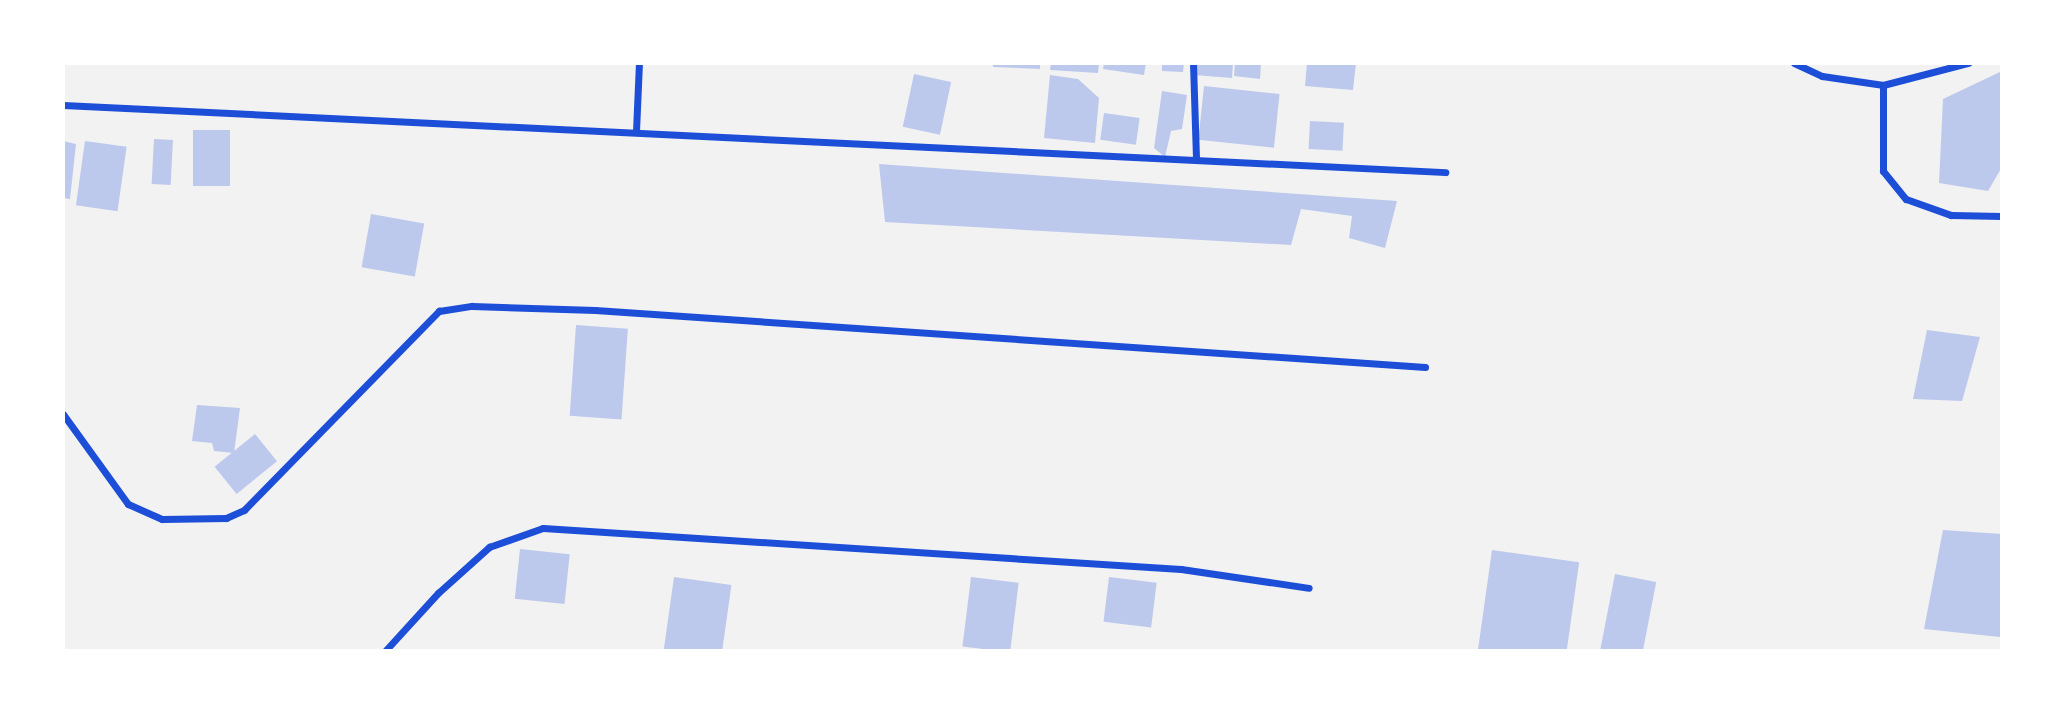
<!DOCTYPE html>
<style>
body{margin:0}
#map{position:relative;width:2065px;height:714px;overflow:hidden;background:#f2f2f2;font-family:Montserrat,sans-serif}
div>[style]{position:absolute}
.building>*{inset:0;background:#bdc9ec;transform-origin:0 0}
.minor>*{height:7px;margin:-3.5px;padding:0 3.5px;transform-origin:3.5px;border-radius:3.5px;background:#1d4ed8}
span{translate:-50% -50%;white-space:nowrap;text-align:center;line-height:1.15;-webkit-text-stroke:5px #fff;paint-order:stroke}
.frame{position:absolute;inset:0;border:65px solid #fff;pointer-events:none}
</style>
<div id="map">
<div class="building">
<i style="clip-path:polygon(993px 63px,1040px 63px,1040px 69px,993px 67px)"></i>
<i style="clip-path:polygon(1051px 63px,1099px 63px,1098px 73px,1050px 70px)"></i>
<i style="clip-path:polygon(1104px 63px,1146px 63px,1144px 75px,1103px 69px)"></i>
<i style="clip-path:polygon(1162px 63px,1184px 63px,1183px 72px,1162px 71px)"></i>
<i style="clip-path:polygon(1195px 63px,1233px 63px,1232px 78px,1194px 75px)"></i>
<i style="clip-path:polygon(1235px 63px,1261px 63px,1260px 79px,1234px 76px)"></i>
<i style="clip-path:polygon(1307px 63px,1356px 63px,1353px 90px,1305px 86px)"></i>
<i style="clip-path:polygon(2002px 71px,2002px 167px,1988px 191px,1939px 183px,1943px 99px)"></i>
<i style="left:914px;top:74px;width:38px;height:54px;rotate:12deg"></i>
<i style="clip-path:polygon(1050px 75px,1078px 79px,1099px 98px,1095px 143px,1044px 138px)"></i>
<i style="left:1204px;top:86px;width:76px;height:54px;rotate:6deg"></i>
<i style="clip-path:polygon(1162px 91px,1187px 95px,1182px 129px,1171px 131px,1165px 157px,1154px 148px)"></i>
<i style="left:1104px;top:113px;width:36px;height:27px;rotate:8deg"></i>
<i style="left:1310px;top:121px;width:34px;height:28px;rotate:3deg"></i>
<i style="left:193px;top:130px;width:37px;height:56px"></i>
<i style="left:154px;top:139px;width:19px;height:45px;rotate:3deg"></i>
<i style="clip-path:polygon(63px 141px,76px 144px,70px 199px,63px 198px)"></i>
<i style="left:85px;top:141px;width:42px;height:65px;rotate:8deg"></i>
<i style="clip-path:polygon(879px 164px,1397px 201px,1385px 248px,1349px 238px,1352px 216px,1301px 209px,1291px 245px,885px 222px)"></i>
<i style="left:371px;top:214px;width:54px;height:54px;rotate:10deg"></i>
<i style="left:576px;top:325px;width:52px;height:91px;rotate:4deg"></i>
<i style="clip-path:polygon(1927px 330px,1980px 337px,1962px 401px,1913px 399px)"></i>
<i style="clip-path:polygon(197px 405px,240px 408px,234px 453px,214px 451px,212px 443px,192px 441px)"></i>
<i style="left:255px;top:434px;width:35px;height:52px;rotate:51deg"></i>
<i style="clip-path:polygon(1943px 530px,2002px 534px,2000px 637px,1924px 629px)"></i>
<i style="left:520px;top:549px;width:50px;height:50px;rotate:6deg"></i>
<i style="left:1492px;top:550px;width:88px;height:102px;rotate:8deg"></i>
<i style="left:1615px;top:574px;width:42px;height:78px;rotate:11deg"></i>
<i style="left:674px;top:577px;width:58px;height:75px;rotate:8deg"></i>
<i style="left:971px;top:577px;width:48px;height:70px;rotate:7deg"></i>
<i style="left:1109px;top:577px;width:48px;height:45px;rotate:7deg"></i>
</div>
<div class="minor">
<i style="left:1193px;top:63px;width:97px;rotate:88.2deg"></i>
<i style="left:1794px;top:63px;width:31px;rotate:25deg"></i>
<i style="left:1822px;top:76px;width:62px;rotate:8.4deg"></i>
<i style="left:1883px;top:85px;width:88px;rotate:-14.5deg"></i>
<i style="left:1883px;top:85px;width:86px;rotate:90deg"></i>
<i style="left:1883px;top:171px;width:36px;rotate:51deg"></i>
<i style="left:1906px;top:199px;width:48px;rotate:19.6deg"></i>
<i style="left:1951px;top:215px;width:51px;rotate:1.1deg"></i>
<i style="left:63px;top:105px;width:1384px;rotate:2.78deg"></i>
<i style="left:636px;top:131px;width:68px;rotate:-87.5deg"></i>
<i style="left:63px;top:414px;width:111px;rotate:54.2deg"></i>
<i style="left:128px;top:504px;width:37px;rotate:24deg"></i>
<i style="left:162px;top:519px;width:64px;rotate:-0.9deg"></i>
<i style="left:226px;top:518px;width:20px;rotate:-24deg"></i>
<i style="left:244px;top:510px;width:279px;rotate:-45.6deg"></i>
<i style="left:439px;top:311px;width:33px;rotate:-9deg"></i>
<i style="left:472px;top:306px;width:123px;rotate:1.9deg"></i>
<i style="left:595px;top:310px;width:832px;rotate:3.93deg"></i>
<i style="left:385px;top:651px;width:79px;rotate:-47.6deg"></i>
<i style="left:438px;top:593px;width:69px;rotate:-42deg"></i>
<i style="left:489px;top:547px;width:57px;rotate:-19.4deg"></i>
<i style="left:543px;top:528px;width:639px;rotate:3.68deg"></i>
<i style="left:1181px;top:569px;width:129px;rotate:8.4deg"></i>
</div>
<div class="frame"></div>
</div>
